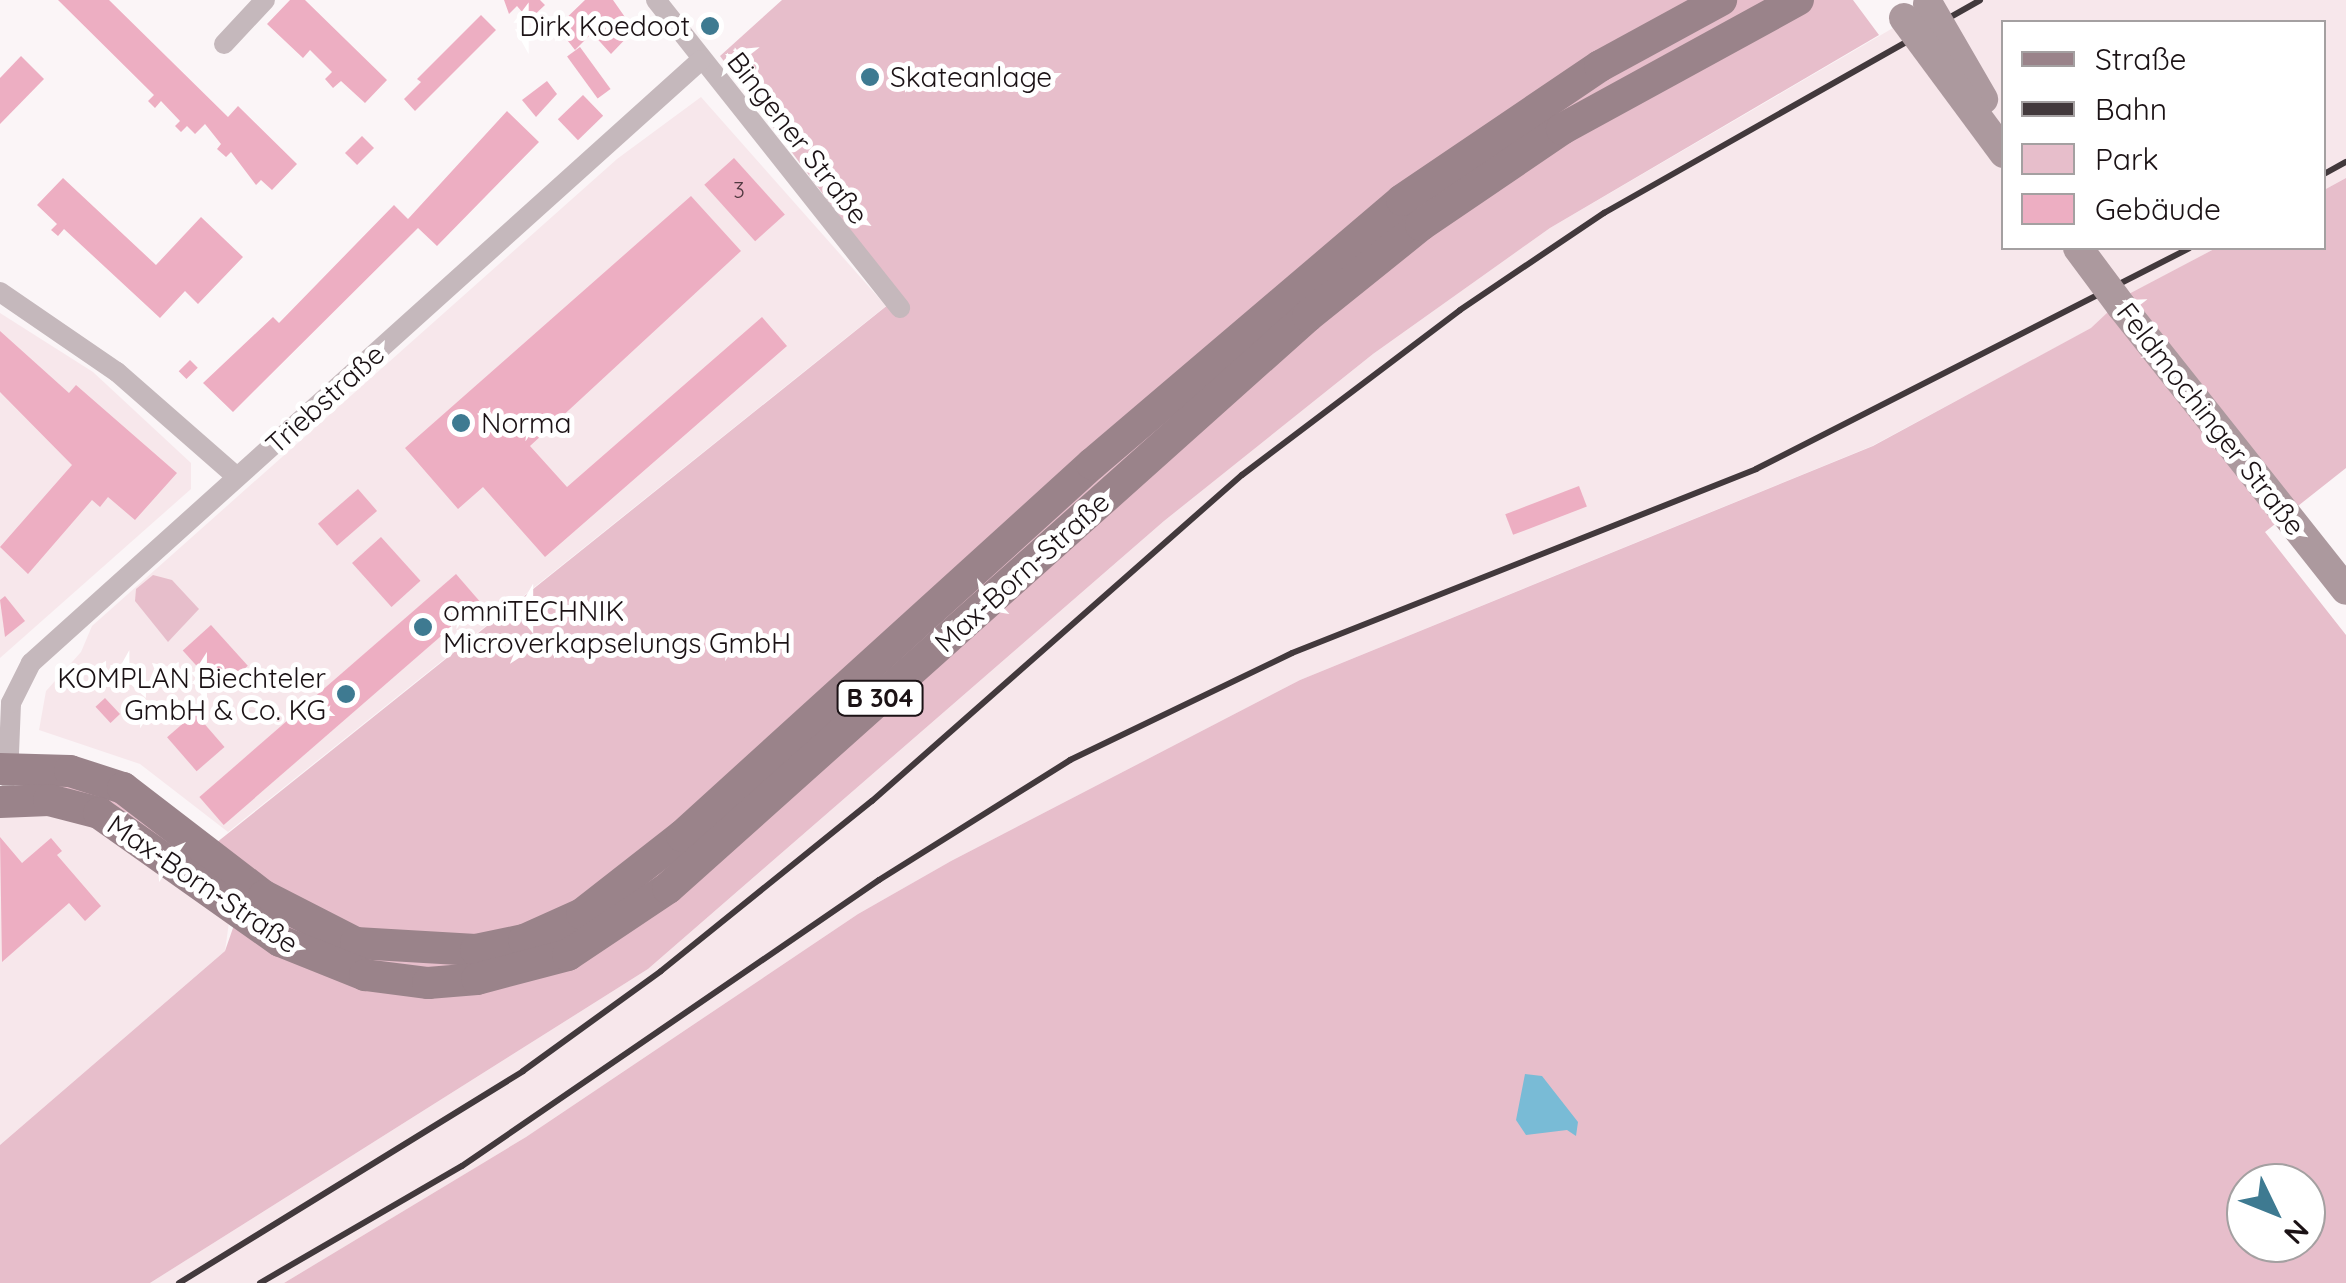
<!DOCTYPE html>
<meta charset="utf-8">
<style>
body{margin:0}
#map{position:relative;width:2346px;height:1283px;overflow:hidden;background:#fbf5f7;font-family:Quicksand,sans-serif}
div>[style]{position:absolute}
.built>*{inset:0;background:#f7e7eb}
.green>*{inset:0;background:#e7becb}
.water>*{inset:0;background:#79bbd6}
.building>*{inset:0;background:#edaec2;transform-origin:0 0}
.street>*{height:20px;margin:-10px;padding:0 10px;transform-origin:10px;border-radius:10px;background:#c5b8bc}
.secondary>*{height:30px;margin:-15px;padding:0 15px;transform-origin:15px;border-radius:15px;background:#ac999e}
.primary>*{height:32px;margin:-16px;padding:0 16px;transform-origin:16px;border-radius:16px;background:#9a838a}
.rail>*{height:6px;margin:-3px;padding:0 3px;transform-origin:3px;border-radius:3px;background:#42393c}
.secondary-bridge>*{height:30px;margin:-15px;padding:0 15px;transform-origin:15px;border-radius:15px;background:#ac999e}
.dots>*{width:28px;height:28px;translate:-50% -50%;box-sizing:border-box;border:5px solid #fff;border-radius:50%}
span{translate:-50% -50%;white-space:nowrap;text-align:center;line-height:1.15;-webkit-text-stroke:10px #fff;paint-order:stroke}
.number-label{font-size:22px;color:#503940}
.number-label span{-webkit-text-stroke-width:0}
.shield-label span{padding:2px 8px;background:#fff;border:2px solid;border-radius:8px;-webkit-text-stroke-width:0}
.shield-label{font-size:25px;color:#1b1215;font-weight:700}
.poi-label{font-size:28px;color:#1b1215}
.right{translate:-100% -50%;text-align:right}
.left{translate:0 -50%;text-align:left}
.street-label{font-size:28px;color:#1b1215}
.legend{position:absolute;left:2001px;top:20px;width:325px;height:230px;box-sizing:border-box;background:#fff;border:2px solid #a4a0a1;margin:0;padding:12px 18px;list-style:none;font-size:30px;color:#1b1215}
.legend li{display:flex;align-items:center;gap:20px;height:50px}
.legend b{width:50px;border:2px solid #a4a0a1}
.north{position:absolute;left:2226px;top:1163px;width:100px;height:100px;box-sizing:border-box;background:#fff;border:2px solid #a4a0a1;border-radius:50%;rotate:133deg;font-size:28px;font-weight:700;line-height:40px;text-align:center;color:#1b1215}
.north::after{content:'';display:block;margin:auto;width:35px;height:45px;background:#3e7a91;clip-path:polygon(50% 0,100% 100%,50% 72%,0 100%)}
</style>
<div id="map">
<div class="built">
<i style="clip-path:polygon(1941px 0,2346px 0,2346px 178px,2324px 190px,2324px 22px,2004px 22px,2004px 248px,2216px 248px,2126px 296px,2092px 328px,1872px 446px,1300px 680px,951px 861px,858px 914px,526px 1137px,284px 1283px,150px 1283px,648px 969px,1164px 521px,1373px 354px,1550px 228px)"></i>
<i style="clip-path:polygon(701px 97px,886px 306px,228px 832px,140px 764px,39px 730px,46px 691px,81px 652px,92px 626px,617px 159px)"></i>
<i style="clip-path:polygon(0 313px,93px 372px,191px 463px,191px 489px,0 658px)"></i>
<i style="clip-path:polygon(28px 806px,103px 824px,229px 922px,225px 951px,0 1145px,0 810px)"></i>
</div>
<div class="green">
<i style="clip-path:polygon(782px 0,1853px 0,1879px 35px,1550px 228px,1373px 354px,1164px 521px,648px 969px,150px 1283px,0 1283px,0 1145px,225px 951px,242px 902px,39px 787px,66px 779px,216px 843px,899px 296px,720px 56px)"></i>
<i style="clip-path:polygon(evenodd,2346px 178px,2346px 468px,2265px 532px,2346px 635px,2346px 1283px,284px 1283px,526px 1137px,858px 914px,951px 861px,1300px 680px,1873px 446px,2091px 328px,2125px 296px,2216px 248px,2324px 248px,2324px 190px,2346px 178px,2246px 1183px,2306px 1183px,2306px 1243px,2246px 1243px,2246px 1183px)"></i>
<i style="clip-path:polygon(153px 575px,172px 580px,199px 609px,168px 642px,135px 601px,136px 589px)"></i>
</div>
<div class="water">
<i style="clip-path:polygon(1525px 1074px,1542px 1076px,1578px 1122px,1576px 1136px,1567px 1130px,1526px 1135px,1516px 1120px)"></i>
</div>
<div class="building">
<i style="clip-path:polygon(58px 0,109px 0,228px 117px,238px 106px,297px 164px,272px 190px,261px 180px,256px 185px,231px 152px,226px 157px,217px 149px,221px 144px,205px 124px,195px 134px,187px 126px,181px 132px,175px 126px,180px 121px,161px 101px,155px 108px,148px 101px,154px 95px)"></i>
<i style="clip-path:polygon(290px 0,305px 0,387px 80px,365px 103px,341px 81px,333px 88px,325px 79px,332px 72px,310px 50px,303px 58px,267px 24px)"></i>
<i style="clip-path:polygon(504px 0,540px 0,545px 5px,529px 20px,517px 6px,509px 14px)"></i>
<i style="clip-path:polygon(585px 0,613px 0,634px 30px,611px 54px,592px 33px,575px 50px,557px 27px)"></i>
<i style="clip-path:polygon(481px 15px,496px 30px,415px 111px,404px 99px,421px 82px,417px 79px)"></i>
<i style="left:580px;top:47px;width:52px;height:16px;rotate:54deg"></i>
<i style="clip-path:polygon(21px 56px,44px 79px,0 124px,0 78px)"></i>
<i style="clip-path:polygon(547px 81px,557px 94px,536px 117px,522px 100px)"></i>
<i style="left:583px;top:95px;width:29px;height:35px;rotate:46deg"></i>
<i style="clip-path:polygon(507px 111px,539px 142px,437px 246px,418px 228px,233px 412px,203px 383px,273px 317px,279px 323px,394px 205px,408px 219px)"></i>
<i style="left:362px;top:136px;width:17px;height:24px;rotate:45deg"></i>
<i style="left:734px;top:158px;width:76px;height:40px;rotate:48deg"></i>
<i style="clip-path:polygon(63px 178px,156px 265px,201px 217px,243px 257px,198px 304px,185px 291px,160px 318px,64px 229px,58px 236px,51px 230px,57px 224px,37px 205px)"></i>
<i style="clip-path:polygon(691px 196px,741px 251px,530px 446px,567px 487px,762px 317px,787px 346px,545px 557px,483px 487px,458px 509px,405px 448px)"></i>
<i style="clip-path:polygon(0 331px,69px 393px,76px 385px,177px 473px,135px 520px,108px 497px,100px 507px,92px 500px,28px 574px,0 547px,72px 465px,0 392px)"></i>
<i style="left:190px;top:360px;width:11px;height:16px;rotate:45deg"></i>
<i style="left:1579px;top:486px;width:22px;height:79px;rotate:69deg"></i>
<i style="left:358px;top:489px;width:29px;height:53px;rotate:49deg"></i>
<i style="left:381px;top:537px;width:59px;height:39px;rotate:48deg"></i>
<i style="left:456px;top:574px;width:37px;height:340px;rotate:49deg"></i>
<i style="clip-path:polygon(5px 596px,25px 621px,5px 637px,0 600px)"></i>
<i style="left:211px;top:625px;width:55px;height:38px;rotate:48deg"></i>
<i style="left:105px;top:698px;width:22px;height:13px;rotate:47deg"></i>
<i style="left:195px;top:713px;width:45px;height:37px;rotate:49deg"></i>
<i style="clip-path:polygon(0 837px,22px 863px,51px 838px,62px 851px,57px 855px,101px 906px,85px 921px,69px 903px,2px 962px)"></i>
</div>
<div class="street">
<i style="left:656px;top:0;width:393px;rotate:51.6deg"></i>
<i style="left:224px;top:44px;width:60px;rotate:-47deg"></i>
<i style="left:0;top:292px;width:142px;rotate:34.4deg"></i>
<i style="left:117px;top:372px;width:159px;rotate:41.2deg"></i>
<i style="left:8px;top:778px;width:75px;rotate:-87.7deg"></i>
<i style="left:11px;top:703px;width:45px;rotate:-63.4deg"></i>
<i style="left:31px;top:663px;width:901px;rotate:-41.99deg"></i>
</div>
<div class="secondary">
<i style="left:2121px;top:306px;width:362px;rotate:51.6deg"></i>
</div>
<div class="primary">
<i style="left:0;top:769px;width:70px;rotate:1.6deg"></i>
<i style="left:70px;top:771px;width:56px;rotate:17.8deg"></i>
<i style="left:123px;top:788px;width:178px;rotate:37.5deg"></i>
<i style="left:264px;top:896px;width:103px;rotate:27.1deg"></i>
<i style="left:356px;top:943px;width:120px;rotate:3.3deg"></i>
<i style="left:476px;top:950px;width:49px;rotate:-11.8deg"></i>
<i style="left:524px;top:940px;width:64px;rotate:-24.1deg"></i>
<i style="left:582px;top:914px;width:127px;rotate:-38deg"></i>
<i style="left:682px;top:836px;width:554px;rotate:-42.22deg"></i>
<i style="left:1092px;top:464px;width:407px;rotate:-40.4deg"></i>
<i style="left:1402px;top:200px;width:239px;rotate:-34.1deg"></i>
<i style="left:1600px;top:66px;width:138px;rotate:-28.6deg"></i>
<i style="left:0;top:802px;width:49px;rotate:-2.3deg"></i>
<i style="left:49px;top:800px;width:52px;rotate:14.6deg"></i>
<i style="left:99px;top:813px;width:222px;rotate:35.3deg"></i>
<i style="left:280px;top:941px;width:92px;rotate:21.8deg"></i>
<i style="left:365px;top:975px;width:64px;rotate:7.2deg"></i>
<i style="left:428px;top:983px;width:49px;rotate:-4.7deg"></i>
<i style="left:477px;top:979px;width:94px;rotate:-14.8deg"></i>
<i style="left:568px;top:955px;width:120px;rotate:-33.8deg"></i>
<i style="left:668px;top:888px;width:858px;rotate:-41.79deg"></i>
<i style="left:1308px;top:316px;width:145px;rotate:-38.8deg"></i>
<i style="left:1421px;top:225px;width:171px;rotate:-34.2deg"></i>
<i style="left:1562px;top:129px;width:269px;rotate:-28.7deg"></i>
</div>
<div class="rail">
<i style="left:2324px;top:174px;width:25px;rotate:-29deg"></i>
<i style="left:179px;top:1283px;width:404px;rotate:-31.6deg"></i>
<i style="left:523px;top:1071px;width:170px;rotate:-35.9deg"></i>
<i style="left:661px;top:971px;width:271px;rotate:-38.9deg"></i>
<i style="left:872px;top:801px;width:493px;rotate:-41.4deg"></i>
<i style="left:1242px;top:475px;width:273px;rotate:-37.1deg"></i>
<i style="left:1460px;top:310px;width:174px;rotate:-34deg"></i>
<i style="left:1604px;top:213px;width:432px;rotate:-29.5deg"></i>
<i style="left:260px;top:1283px;width:233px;rotate:-30.1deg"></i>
<i style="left:462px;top:1166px;width:506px;rotate:-34.44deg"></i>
<i style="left:879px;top:880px;width:226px;rotate:-32.1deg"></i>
<i style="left:1070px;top:760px;width:246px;rotate:-25.7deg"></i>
<i style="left:1292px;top:653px;width:499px;rotate:-21.6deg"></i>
<i style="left:1756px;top:469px;width:486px;rotate:-27deg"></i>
</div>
<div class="secondary-bridge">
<i style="left:1928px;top:4px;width:110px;rotate:59.9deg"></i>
<i style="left:1904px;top:18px;width:168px;rotate:53.5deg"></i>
<i style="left:2078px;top:248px;width:72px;rotate:53.4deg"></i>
</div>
<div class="dots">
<i style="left:710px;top:26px;background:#3e7a91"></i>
<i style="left:870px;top:77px;background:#3e7a91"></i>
<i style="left:461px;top:423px;background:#3e7a91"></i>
<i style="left:423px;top:627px;background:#3e7a91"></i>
<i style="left:346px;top:694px;background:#3e7a91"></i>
</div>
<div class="number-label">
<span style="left:739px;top:191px">3</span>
</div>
<div class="shield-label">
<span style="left:880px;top:698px">B 304</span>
</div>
<div class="poi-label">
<span class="right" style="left:690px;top:26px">Dirk Koedoot</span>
<span class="left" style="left:890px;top:77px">Skateanlage</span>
<span class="left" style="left:481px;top:423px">Norma</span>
<span class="left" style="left:443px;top:627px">omniTECHNIK<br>Microverkapselungs GmbH</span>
<span class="right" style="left:326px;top:694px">KOMPLAN Biechteler<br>GmbH &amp; Co. KG</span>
</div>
<div class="street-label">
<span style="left:798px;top:138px;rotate:52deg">Bingener Straße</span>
<span style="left:325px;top:399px;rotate:-42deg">Triebstraße</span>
<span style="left:2211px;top:419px;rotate:52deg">Feldmochinger Straße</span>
<span style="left:1022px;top:572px;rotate:-42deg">Max-Born-Straße</span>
<span style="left:203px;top:884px;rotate:34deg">Max-Born-Straße</span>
</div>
<ul class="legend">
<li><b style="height:12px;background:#9a838a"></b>Straße</li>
<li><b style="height:12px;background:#42393c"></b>Bahn</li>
<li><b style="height:28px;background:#e7becb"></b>Park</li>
<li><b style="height:28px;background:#edaec2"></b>Gebäude</li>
</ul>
<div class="north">N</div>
</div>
